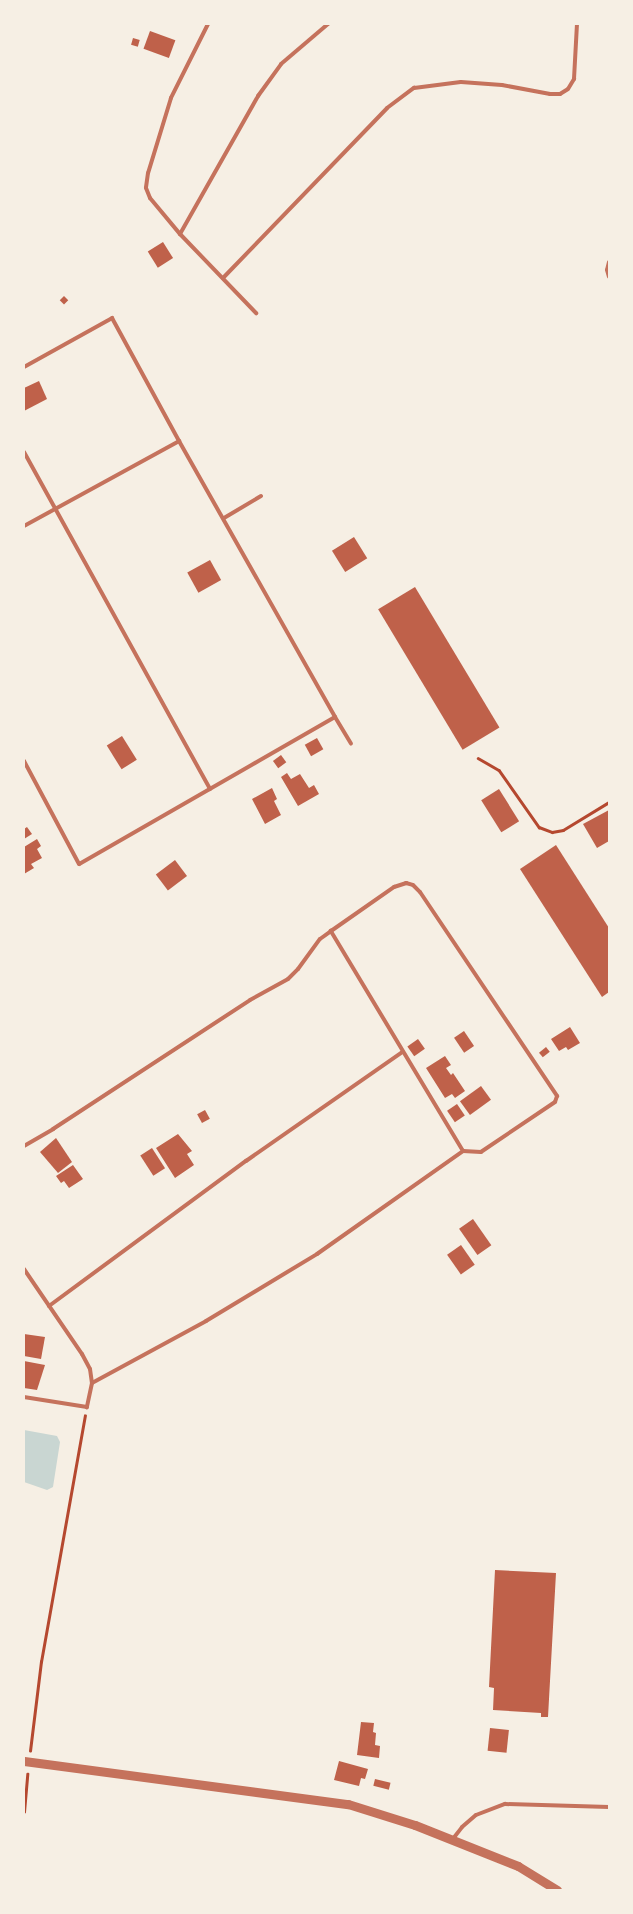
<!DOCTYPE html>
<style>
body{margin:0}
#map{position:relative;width:633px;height:1914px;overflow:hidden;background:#f6efe4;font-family:"Titillium Web",sans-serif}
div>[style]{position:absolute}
.water>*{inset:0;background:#c9d6d2}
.building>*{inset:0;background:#bf614a;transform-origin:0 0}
.path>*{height:2.5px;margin:-1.25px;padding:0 1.25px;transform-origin:1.25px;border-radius:1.25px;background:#b5482f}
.service>*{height:4px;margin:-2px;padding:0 2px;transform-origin:2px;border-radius:2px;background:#c5725c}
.tertiary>*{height:9px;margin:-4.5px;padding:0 4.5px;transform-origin:4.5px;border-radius:4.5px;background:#c5725c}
span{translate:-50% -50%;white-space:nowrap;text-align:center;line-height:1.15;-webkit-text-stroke:4px #f6efe4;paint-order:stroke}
.frame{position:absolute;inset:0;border:25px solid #f6efe4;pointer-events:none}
</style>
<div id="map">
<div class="water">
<i style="clip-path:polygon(24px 1430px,57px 1436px,60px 1442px,53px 1487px,47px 1490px,24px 1482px)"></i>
</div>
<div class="building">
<i style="left:150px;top:31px;width:27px;height:19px;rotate:20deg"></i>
<i style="left:133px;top:38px;width:7px;height:7px;rotate:16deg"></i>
<i style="left:163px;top:242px;width:19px;height:18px;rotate:58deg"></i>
<i style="left:64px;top:296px;width:6px;height:6px;rotate:45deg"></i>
<i style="clip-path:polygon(39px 381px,47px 399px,24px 411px,24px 388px)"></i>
<i style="left:354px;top:537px;width:25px;height:26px;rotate:58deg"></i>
<i style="left:210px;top:560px;width:23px;height:26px;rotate:61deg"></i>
<i style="left:415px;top:587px;width:164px;height:43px;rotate:59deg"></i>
<i style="left:122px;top:736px;width:28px;height:18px;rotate:58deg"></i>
<i style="left:317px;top:738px;width:13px;height:14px;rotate:61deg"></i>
<i style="left:281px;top:755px;width:9px;height:10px;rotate:54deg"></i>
<i style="clip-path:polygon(287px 773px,291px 779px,300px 774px,309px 788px,314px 785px,319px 794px,298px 806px,281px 777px)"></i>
<i style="clip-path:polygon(272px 788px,277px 799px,274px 801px,281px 815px,265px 824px,252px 799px)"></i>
<i style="left:499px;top:789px;width:38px;height:21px;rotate:58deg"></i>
<i style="clip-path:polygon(609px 810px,609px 841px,597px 848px,583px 824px)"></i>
<i style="clip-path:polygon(27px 827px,32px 834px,24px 839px,24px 829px)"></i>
<i style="clip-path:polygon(37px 839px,41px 846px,37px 849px,42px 858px,31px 864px,34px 868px,24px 874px,24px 847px)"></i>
<i style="clip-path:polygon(556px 845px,609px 928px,609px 992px,602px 997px,520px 869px)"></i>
<i style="left:175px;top:860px;width:20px;height:24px;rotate:53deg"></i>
<i style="clip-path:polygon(570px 1027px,580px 1043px,568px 1050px,566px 1047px,559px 1051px,551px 1039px)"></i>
<i style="left:464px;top:1031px;width:18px;height:12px;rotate:56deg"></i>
<i style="left:418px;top:1039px;width:12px;height:13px;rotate:55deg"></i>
<i style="left:546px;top:1047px;width:6px;height:9px;rotate:51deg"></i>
<i style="clip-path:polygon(445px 1056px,451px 1065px,446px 1068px,451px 1075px,453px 1073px,465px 1091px,455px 1098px,452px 1094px,445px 1098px,426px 1068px)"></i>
<i style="left:481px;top:1086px;width:17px;height:26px;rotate:54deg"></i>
<i style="left:457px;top:1104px;width:14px;height:12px;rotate:56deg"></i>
<i style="left:205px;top:1110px;width:10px;height:9px;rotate:61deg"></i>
<i style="clip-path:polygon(178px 1134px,192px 1151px,187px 1154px,194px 1165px,175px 1178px,156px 1148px)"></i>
<i style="clip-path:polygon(56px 1138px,72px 1162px,58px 1173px,40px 1152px)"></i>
<i style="left:152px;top:1148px;width:24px;height:14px;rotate:57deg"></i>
<i style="clip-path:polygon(73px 1165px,83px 1179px,69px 1188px,64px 1181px,61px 1183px,56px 1176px)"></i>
<i style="left:473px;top:1219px;width:32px;height:17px;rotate:55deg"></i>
<i style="left:461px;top:1245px;width:24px;height:17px;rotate:55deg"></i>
<i style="clip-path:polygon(24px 1334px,45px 1337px,41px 1359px,24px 1356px)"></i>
<i style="clip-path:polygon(24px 1361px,45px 1365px,37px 1390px,24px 1388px)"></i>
<i style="clip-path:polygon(495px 1570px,556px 1573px,548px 1717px,541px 1717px,541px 1713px,493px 1710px,494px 1688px,489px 1687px)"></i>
<i style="clip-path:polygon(361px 1722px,374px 1723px,373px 1732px,376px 1733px,375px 1745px,380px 1746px,379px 1758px,357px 1755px)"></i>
<i style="left:490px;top:1728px;width:19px;height:23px;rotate:6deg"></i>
<i style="clip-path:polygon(339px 1761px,368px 1769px,365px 1779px,361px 1778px,359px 1786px,334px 1780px)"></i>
<i style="left:375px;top:1779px;width:16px;height:7px;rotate:14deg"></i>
</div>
<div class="path">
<i style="left:478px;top:758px;width:24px;rotate:30deg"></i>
<i style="left:499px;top:770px;width:70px;rotate:54.9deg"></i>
<i style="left:539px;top:827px;width:14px;rotate:21deg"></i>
<i style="left:552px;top:832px;width:11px;rotate:-10deg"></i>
<i style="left:563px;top:830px;width:54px;rotate:-31.3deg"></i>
<i style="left:30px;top:1751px;width:90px;rotate:-83deg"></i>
<i style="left:41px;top:1662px;width:250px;rotate:-79.9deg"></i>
<i style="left:24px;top:1812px;width:38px;rotate:-85deg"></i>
</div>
<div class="service">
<i style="left:208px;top:24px;width:83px;rotate:116.6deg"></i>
<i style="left:171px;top:98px;width:78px;rotate:107deg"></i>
<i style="left:148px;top:173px;width:15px;rotate:98deg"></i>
<i style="left:146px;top:188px;width:11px;rotate:68deg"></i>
<i style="left:150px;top:198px;width:47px;rotate:50.2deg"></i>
<i style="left:180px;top:234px;width:110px;rotate:46.1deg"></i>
<i style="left:180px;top:234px;width:159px;rotate:-60.5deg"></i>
<i style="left:258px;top:96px;width:39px;rotate:-54deg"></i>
<i style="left:281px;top:64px;width:62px;rotate:-40.4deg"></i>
<i style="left:609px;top:262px;width:8px;rotate:104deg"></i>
<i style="left:607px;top:270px;width:7px;rotate:74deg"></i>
<i style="left:223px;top:278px;width:236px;rotate:-46deg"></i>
<i style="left:387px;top:108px;width:34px;rotate:-37deg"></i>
<i style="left:414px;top:88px;width:47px;rotate:-7.3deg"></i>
<i style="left:461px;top:82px;width:41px;rotate:4.2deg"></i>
<i style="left:502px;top:85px;width:49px;rotate:10.6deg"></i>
<i style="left:550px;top:94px;width:10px"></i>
<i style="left:560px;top:94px;width:9px;rotate:-32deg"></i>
<i style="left:568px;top:89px;width:12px;rotate:-59deg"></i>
<i style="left:574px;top:79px;width:55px;rotate:-86.9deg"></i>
<i style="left:24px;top:367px;width:101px;rotate:-29.1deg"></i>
<i style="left:112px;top:318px;width:140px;rotate:61.4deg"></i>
<i style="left:179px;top:441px;width:317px;rotate:60.5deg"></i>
<i style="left:335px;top:717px;width:295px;rotate:150.1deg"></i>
<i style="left:79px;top:864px;width:117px;rotate:-118.1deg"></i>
<i style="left:24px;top:452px;width:385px;rotate:61.1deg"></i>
<i style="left:224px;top:518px;width:43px;rotate:-30.7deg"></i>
<i style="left:24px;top:526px;width:177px;rotate:-28.7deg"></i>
<i style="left:335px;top:717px;width:31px;rotate:59deg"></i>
<i style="left:24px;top:1146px;width:34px;rotate:-30deg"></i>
<i style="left:53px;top:1129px;width:235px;rotate:-33.2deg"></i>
<i style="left:250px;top:1000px;width:43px;rotate:-28.9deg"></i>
<i style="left:288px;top:979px;width:14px;rotate:-45deg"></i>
<i style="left:298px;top:969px;width:37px;rotate:-54deg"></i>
<i style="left:320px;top:939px;width:14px;rotate:-36deg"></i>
<i style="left:331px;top:931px;width:77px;rotate:-34.9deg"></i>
<i style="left:394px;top:887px;width:13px;rotate:-18deg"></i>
<i style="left:406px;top:883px;width:7px;rotate:16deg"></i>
<i style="left:413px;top:885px;width:10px;rotate:45deg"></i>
<i style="left:420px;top:892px;width:246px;rotate:56.1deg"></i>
<i style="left:557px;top:1096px;width:6px;rotate:108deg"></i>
<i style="left:555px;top:1102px;width:89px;rotate:146deg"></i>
<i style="left:481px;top:1152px;width:18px;rotate:-177deg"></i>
<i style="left:463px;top:1151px;width:257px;rotate:-121deg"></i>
<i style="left:24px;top:1269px;width:103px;rotate:55.7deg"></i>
<i style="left:82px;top:1354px;width:17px;rotate:62deg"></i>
<i style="left:90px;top:1369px;width:14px;rotate:82deg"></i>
<i style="left:92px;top:1383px;width:25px;rotate:102deg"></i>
<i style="left:87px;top:1407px;width:64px;rotate:-171deg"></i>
<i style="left:49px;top:1306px;width:245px;rotate:-36.4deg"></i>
<i style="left:246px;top:1161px;width:190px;rotate:-34.9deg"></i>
<i style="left:92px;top:1383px;width:130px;rotate:-28.5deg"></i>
<i style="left:206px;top:1321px;width:130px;rotate:-31.1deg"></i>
<i style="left:317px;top:1254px;width:179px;rotate:-35.2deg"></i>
<i style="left:452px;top:1840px;width:16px;rotate:-52deg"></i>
<i style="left:462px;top:1827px;width:18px;rotate:-41deg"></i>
<i style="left:476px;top:1815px;width:31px;rotate:-21deg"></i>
<i style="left:505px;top:1804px;width:104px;rotate:1.7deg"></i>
</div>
<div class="tertiary">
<i style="left:24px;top:1761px;width:327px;rotate:7.6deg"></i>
<i style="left:348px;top:1804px;width:70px;rotate:17.4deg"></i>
<i style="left:415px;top:1825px;width:111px;rotate:21.7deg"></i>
<i style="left:518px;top:1866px;width:46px;rotate:31.6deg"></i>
</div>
<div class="frame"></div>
</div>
